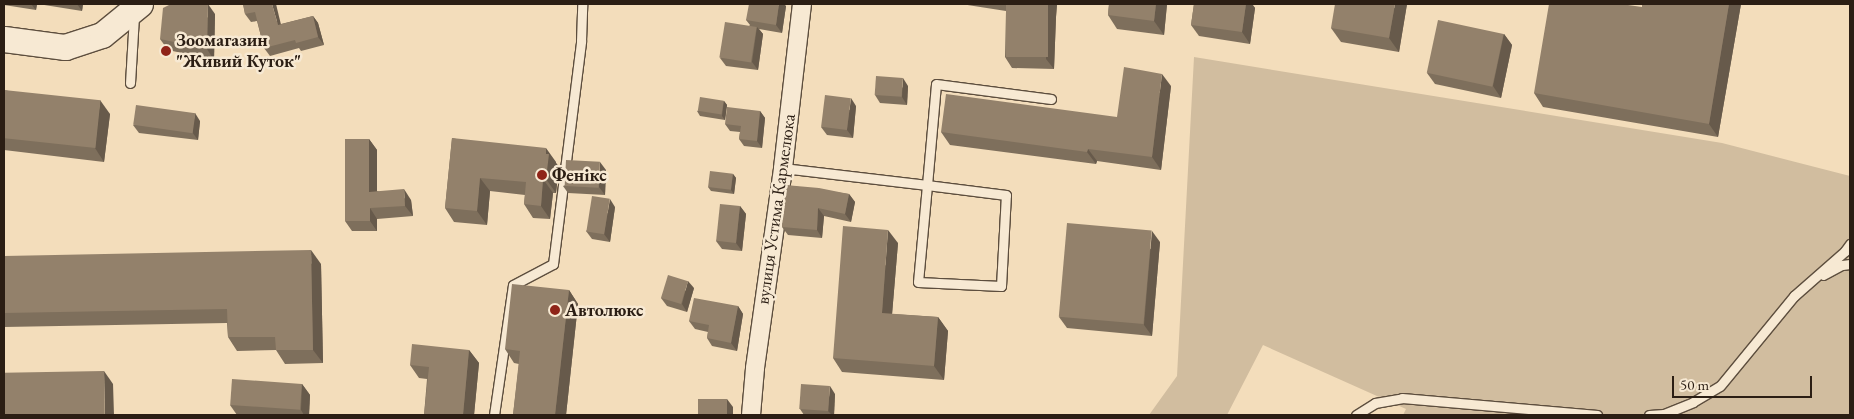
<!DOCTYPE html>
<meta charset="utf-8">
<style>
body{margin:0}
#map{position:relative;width:1854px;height:419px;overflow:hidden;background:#f3ddbb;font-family:"EB Garamond",serif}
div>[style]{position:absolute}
.green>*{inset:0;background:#d1bd9f}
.roads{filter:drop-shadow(1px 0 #5d4e3e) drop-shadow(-1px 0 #5d4e3e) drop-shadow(0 1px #5d4e3e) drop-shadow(0 -1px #5d4e3e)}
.lane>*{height:9px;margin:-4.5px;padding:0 4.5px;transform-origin:4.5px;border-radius:4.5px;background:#f7e9d3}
.street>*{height:18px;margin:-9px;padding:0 9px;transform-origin:9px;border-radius:9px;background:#f7e9d3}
.secondary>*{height:25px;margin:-12.5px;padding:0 12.5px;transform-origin:12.5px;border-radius:12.5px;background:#f7e9d3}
.wall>*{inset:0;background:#7e6f5c}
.shaded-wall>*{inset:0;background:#675a4b}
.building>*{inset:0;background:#93816b;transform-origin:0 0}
.dots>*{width:14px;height:14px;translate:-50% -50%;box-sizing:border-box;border:2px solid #f7e9d3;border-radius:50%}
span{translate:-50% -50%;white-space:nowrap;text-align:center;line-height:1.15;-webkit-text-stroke:5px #f7e9d3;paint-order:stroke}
.poi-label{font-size:18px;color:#2b1e14;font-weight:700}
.left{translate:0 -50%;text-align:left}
.street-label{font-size:18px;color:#2b1e14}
.frame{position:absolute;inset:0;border:5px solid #2b1e14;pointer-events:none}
.scale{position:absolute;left:1672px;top:376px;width:140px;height:22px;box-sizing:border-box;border:2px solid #2b1e14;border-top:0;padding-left:6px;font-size:15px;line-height:18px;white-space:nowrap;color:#2b1e14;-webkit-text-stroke:4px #f7e9d3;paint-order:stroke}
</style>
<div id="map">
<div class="green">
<i style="clip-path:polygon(1194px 57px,1722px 143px,1850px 176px,1850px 415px,1403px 415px,1406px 409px,1263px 345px,1227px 415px,1149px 415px,1177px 376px)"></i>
</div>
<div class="roads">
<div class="lane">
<i style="left:130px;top:83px;width:68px;rotate:-86.6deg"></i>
<i style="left:783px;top:168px;width:145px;rotate:6.7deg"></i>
<i style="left:927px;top:185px;width:97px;rotate:95.3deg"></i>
<i style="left:918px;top:282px;width:83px;rotate:2.8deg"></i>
<i style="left:1001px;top:286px;width:91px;rotate:-86.9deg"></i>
<i style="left:1006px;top:195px;width:80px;rotate:-172.8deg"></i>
<i style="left:927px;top:185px;width:101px;rotate:-84.9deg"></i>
<i style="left:936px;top:84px;width:116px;rotate:7.4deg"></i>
<i style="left:1823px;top:275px;width:21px;rotate:-28deg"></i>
<i style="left:1842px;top:265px;width:8px;rotate:-7deg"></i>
<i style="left:494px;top:415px;width:131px;rotate:-81.7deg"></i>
<i style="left:513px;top:285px;width:45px;rotate:-27.7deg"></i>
<i style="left:553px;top:264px;width:225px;rotate:-82.8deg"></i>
<i style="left:581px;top:41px;width:37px;rotate:-88deg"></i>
<i style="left:1356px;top:415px;width:22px;rotate:-32deg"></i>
<i style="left:1375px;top:403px;width:27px;rotate:-10deg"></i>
<i style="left:1402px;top:398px;width:196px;rotate:5deg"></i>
<i style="left:1649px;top:415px;width:15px;rotate:-4deg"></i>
<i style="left:1664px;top:414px;width:31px;rotate:-22deg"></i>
<i style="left:1693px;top:402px;width:31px;rotate:-31deg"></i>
<i style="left:1720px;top:386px;width:117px;rotate:-50.6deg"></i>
<i style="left:1794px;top:296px;width:68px;rotate:-41.4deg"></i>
<i style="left:1845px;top:251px;width:9px;rotate:-54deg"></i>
</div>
<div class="street">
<i style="left:751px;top:415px;width:47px;rotate:-85.1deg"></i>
<i style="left:755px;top:368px;width:202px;rotate:-82deg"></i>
<i style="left:783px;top:168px;width:165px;rotate:-83.4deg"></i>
</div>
<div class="secondary">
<i style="left:4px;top:39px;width:62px;rotate:7.5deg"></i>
<i style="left:65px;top:47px;width:39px;rotate:-18deg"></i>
<i style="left:102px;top:35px;width:49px;rotate:-39.2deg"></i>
</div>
</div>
<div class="wall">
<i style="clip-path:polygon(4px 4px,37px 4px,36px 10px,4px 5px)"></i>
<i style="clip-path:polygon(38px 4px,83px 4px,82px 11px)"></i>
<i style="clip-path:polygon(243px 4px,281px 24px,313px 16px,318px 23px,324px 45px,301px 51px,299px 48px,270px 56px,264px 48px,257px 21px,251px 22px,245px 14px)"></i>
<i style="clip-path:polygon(758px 4px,786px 6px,782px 33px,759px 29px,763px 34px,758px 70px,726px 66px,720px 58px,750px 25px,746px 20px)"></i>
<i style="clip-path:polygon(961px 4px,1057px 4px,1056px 17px,1054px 69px,1012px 68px,1005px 57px,1006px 11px)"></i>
<i style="clip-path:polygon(1109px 4px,1167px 4px,1164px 35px,1117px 29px,1108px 15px)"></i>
<i style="clip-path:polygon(1194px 4px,1252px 4px,1255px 8px,1250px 44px,1199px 36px,1191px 25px)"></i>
<i style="clip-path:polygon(1407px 4px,1399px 52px,1341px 42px,1331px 28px)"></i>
<i style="clip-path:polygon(1642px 4px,1741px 4px,1718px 137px,1543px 107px,1534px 93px,1642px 7px)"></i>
<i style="clip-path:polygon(215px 14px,214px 60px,168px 50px,160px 39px)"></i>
<i style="clip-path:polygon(1504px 34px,1512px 45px,1501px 98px,1435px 84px,1427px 73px)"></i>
<i style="clip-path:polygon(908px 86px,907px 105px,880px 103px,875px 95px)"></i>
<i style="clip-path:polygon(1171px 86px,1161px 170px,1097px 161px,1096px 164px,950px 145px,941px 132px,1117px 117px)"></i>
<i style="clip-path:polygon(4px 90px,110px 114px,104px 162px,4px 150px)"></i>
<i style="clip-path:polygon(724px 101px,727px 105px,725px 120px,700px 116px,697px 111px)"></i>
<i style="clip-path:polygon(856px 106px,853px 138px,827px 135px,821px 127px)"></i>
<i style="clip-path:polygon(760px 111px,765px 118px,762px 148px,744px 146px,739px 139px,740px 132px,730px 131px,725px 124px)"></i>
<i style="clip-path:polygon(200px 121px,198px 140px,139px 133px,133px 125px)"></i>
<i style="clip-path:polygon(452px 138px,556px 162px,556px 163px,559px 167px,556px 193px,553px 193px,550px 219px,533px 218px,524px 204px,525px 195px,490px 191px,487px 225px,454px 222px,445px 208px)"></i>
<i style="clip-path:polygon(369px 139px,377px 150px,377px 191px,411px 200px,413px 216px,377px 219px,377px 231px,352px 231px,345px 221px)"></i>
<i style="clip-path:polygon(606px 170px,605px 195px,568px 193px,563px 186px)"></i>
<i style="clip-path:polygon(733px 174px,736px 178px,734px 194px,711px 191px,708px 187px)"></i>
<i style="clip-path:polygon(785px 185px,849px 194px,855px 202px,851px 222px,824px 216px,822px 238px,788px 235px,782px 227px)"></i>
<i style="clip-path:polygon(740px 206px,746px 214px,742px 251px,722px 249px,716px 241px)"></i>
<i style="clip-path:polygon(615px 207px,610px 242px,592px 239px,586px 231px)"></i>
<i style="clip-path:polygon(1160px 242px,1152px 336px,1067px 328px,1059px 317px)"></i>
<i style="clip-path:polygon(898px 243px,892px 314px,938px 317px,948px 331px,944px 380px,842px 372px,833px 358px)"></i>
<i style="clip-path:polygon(4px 256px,321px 264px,323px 363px,285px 364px,276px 350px,237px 351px,228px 337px,227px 323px,4px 327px)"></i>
<i style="clip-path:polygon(694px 288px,687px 312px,667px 306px,661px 298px)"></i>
<i style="clip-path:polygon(569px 290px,578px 304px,566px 415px,513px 415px,519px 364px,514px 363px,505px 349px)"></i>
<i style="clip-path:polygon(738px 306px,743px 314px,737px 351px,712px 346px,707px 338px,708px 332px,695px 329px,689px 321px)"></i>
<i style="clip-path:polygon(469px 350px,479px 363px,474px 415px,424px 415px,427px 379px,419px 378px,410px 365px)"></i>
<i style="clip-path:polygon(302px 384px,310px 395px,309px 415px,237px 415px,230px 405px)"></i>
<i style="clip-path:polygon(835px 394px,834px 415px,804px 415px,800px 409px)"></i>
</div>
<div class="shaded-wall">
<i style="clip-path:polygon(31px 4px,37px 4px,36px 10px)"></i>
<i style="clip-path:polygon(77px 4px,83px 4px,82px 11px)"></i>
<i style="clip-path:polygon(208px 4px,215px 14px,214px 60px,207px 49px)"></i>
<i style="clip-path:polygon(272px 4px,276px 4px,283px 33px,278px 25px)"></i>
<i style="clip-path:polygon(779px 4px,784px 4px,786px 6px,782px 33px,776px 25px)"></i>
<i style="clip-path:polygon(1048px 4px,1057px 4px,1056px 17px,1054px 69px,1046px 59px)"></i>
<i style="clip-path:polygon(1156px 4px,1167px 4px,1164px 35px,1154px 21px)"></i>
<i style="clip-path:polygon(1246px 4px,1252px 4px,1255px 8px,1250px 44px,1242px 32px)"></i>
<i style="clip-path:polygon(1395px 4px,1407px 4px,1399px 52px,1389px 38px)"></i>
<i style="clip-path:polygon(1729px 4px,1741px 4px,1718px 137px,1709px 124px)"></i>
<i style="clip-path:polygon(313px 16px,318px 23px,324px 45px,318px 37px)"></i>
<i style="clip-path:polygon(757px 27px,763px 34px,758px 70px,752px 62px)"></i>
<i style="clip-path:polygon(1504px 34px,1512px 45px,1501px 98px,1493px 86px)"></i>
<i style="clip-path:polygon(1162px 74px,1171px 86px,1161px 170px,1152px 157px)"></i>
<i style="clip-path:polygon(903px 78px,908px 86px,907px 105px,902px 97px)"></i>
<i style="clip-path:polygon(851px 98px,856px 106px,853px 138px,847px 130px)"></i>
<i style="clip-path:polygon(100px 100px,110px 114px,104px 162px,95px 148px)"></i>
<i style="clip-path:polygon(724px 101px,727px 105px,725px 120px,722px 116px)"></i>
<i style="clip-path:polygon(760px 111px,765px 118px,762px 148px,757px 141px)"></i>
<i style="clip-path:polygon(195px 113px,200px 121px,198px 140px,192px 132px)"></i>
<i style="clip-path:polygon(369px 139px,377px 150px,377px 202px,369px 192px)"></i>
<i style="clip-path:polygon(546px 148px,556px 162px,556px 163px,559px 167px,556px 193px,546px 179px)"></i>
<i style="clip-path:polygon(1088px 149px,1097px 161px,1096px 164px,1087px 152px)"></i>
<i style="clip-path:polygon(600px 162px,606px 170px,605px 195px,599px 187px)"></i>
<i style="clip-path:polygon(733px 174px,736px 178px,734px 194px,731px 190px)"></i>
<i style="clip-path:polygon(480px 178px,490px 191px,487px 225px,477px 211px)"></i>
<i style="clip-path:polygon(543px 179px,553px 193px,550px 219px,541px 206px)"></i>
<i style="clip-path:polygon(404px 189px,411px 200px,413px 216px,405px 206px)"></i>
<i style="clip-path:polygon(849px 194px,855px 202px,851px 222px,845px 214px)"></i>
<i style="clip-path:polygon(610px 199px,615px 207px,610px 242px,604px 234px)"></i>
<i style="clip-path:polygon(740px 206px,746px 214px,742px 251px,736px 243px)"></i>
<i style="clip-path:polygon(370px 208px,377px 219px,377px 231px,370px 221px)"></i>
<i style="clip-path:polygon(818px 208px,824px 216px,822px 238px,817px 230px)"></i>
<i style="clip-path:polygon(888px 230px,898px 243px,891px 327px,882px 313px)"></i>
<i style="clip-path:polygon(1152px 231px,1160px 242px,1152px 336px,1144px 325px)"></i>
<i style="clip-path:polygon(311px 250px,321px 264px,323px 363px,313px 350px)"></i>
<i style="clip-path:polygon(688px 281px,694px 288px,687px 312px,682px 304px)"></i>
<i style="clip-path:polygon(569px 290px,578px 304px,566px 415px,555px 415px)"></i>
<i style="clip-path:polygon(738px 306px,743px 314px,737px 351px,731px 343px)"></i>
<i style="clip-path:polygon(938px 317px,948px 331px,944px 380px,934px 366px)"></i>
<i style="clip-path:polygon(469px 350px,479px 363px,474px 415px,463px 415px)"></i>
<i style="clip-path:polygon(104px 371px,113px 384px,114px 415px,105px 415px)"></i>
<i style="clip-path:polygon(302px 384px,310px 395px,309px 415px,304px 415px,301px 410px)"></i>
<i style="clip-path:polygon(830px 386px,835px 394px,834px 415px,832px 415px,828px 411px)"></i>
<i style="clip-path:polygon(727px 399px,733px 407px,733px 415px,727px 415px)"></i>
</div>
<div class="building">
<i style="clip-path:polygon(171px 4px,208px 4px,207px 49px,160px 39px,163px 8px)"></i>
<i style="clip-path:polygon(243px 4px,272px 4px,278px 25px,313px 16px,318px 37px,296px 43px,295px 40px,264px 48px,255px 12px,245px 14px)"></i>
<i style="clip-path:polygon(749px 4px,779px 4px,776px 25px,746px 20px)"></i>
<i style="left:1006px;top:4px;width:42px;height:53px"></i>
<i style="clip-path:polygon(1109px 4px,1156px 4px,1154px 21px,1108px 15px)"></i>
<i style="clip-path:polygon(1194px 4px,1246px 4px,1242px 32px,1191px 25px)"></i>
<i style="clip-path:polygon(1335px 4px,1395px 4px,1389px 38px,1331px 28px)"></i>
<i style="clip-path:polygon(1549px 4px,1621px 4px,1642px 7px,1642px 4px,1729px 4px,1709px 124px,1534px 93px)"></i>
<i style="left:1438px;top:20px;width:67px;height:54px;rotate:12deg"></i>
<i style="left:725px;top:22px;width:32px;height:36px;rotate:9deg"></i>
<i style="clip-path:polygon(1124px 67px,1162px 74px,1152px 157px,1088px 149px,1087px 152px,941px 132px,946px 94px,1117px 117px)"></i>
<i style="left:876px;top:76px;width:27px;height:19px;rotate:4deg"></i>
<i style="left:4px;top:90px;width:97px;height:48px;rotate:6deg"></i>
<i style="left:825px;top:95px;width:26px;height:32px;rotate:7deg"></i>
<i style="left:700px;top:97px;width:24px;height:14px;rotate:9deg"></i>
<i style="left:136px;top:105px;width:60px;height:20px;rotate:8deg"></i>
<i style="clip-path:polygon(727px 107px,760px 111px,757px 141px,739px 139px,741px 126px,725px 124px)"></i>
<i style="clip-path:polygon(452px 138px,546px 148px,546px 154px,549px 154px,546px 179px,543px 179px,541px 206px,524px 204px,526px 182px,480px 178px,477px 211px,445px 208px)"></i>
<i style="clip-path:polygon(345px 139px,369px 139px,369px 192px,404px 189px,405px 206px,370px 208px,370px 221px,345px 221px)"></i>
<i style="left:566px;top:160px;width:34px;height:26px;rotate:3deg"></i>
<i style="left:710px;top:171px;width:23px;height:16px;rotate:7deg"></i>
<i style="clip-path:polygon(785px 185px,819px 188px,849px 194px,845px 214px,818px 208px,817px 230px,782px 227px)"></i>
<i style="left:592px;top:196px;width:18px;height:36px;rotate:9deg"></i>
<i style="left:720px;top:204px;width:20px;height:37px;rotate:6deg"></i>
<i style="left:1067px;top:223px;width:85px;height:94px;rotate:5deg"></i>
<i style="clip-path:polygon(843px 226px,888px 230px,882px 313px,938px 317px,934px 366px,833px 358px)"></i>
<i style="clip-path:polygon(311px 250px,313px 350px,276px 350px,275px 337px,228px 337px,227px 309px,4px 313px,4px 256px)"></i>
<i style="left:668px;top:275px;width:21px;height:24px;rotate:17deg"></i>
<i style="clip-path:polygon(512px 284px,569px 290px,555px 415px,513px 415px,520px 351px,505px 349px)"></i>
<i style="clip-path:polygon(694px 298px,738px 306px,731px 343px,707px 338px,709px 325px,689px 321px)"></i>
<i style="clip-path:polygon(412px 344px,469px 350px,463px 415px,424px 415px,429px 367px,410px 365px)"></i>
<i style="left:104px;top:371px;width:44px;height:100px;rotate:89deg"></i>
<i style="left:232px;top:379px;width:70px;height:26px;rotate:4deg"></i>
<i style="left:801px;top:384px;width:29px;height:25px;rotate:4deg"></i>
<i style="left:698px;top:399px;width:29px;height:16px"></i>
</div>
<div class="dots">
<i style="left:166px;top:51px;background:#8f2418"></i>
<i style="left:542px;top:175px;background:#8f2418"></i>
<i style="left:555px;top:310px;background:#8f2418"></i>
</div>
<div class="poi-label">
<span class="left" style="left:176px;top:51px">Зоомагазин<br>"Живий Куток"</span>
<span class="left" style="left:552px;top:175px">Фенікс</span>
<span class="left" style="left:565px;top:310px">Автолюкс</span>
</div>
<div class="street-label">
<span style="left:776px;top:209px;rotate:-82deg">вулиця Устима Кармелюка</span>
</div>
<div class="frame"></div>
<div class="scale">50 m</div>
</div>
